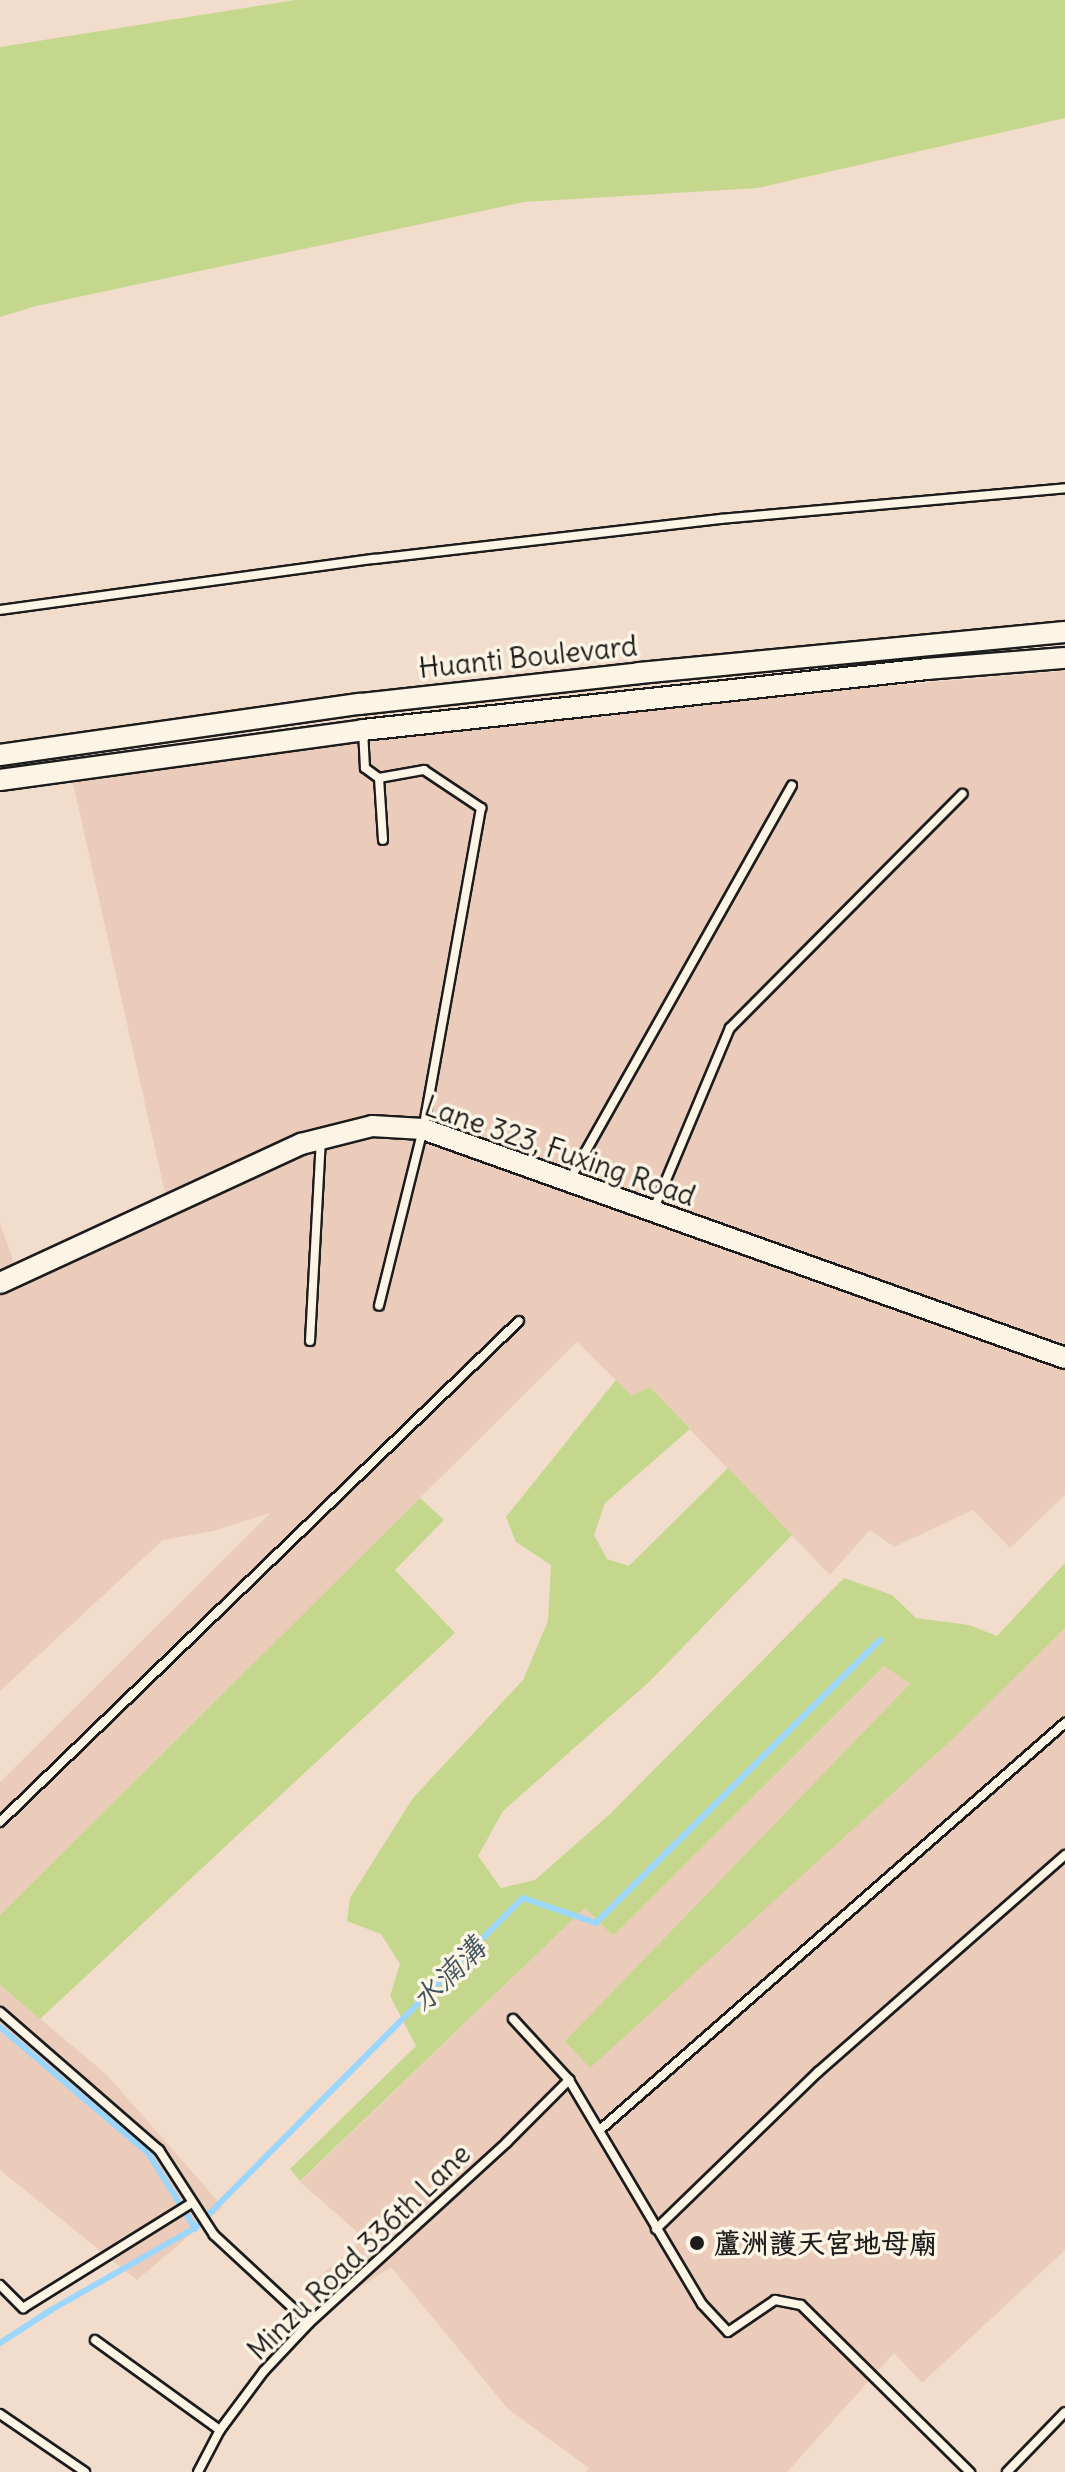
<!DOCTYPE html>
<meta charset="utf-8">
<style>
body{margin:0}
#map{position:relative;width:1065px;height:2472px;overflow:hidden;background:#f2ddcc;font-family:Delius,"LXGW WenKai TC",sans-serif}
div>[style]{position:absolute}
.built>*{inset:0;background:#ebccba}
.green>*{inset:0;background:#c4d78c}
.stream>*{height:6px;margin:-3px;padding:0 3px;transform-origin:3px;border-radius:3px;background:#9cd6fc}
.roads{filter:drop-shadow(2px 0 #1c1c1c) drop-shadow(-2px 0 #1c1c1c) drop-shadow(0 2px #1c1c1c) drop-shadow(0 -2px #1c1c1c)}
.service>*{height:8px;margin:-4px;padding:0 4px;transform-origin:4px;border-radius:4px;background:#fcf5e5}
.tertiary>*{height:20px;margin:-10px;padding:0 10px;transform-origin:10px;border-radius:10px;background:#fcf5e5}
.dots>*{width:22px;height:22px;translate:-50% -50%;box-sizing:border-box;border:4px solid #fcf5e5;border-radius:50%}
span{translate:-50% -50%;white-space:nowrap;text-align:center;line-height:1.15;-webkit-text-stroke:7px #fcf5e5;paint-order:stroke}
.street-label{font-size:28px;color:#1c1c1c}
.poi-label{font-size:28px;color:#1c1c1c;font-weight:700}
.left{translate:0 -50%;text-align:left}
.water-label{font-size:30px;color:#42545f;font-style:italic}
</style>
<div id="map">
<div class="built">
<i style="clip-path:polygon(1065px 671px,1065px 1495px,1010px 1548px,973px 1510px,894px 1547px,870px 1530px,830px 1575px,650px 1388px,632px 1396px,577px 1342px,0 1915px,0 1782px,270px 1513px,213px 1531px,163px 1540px,0 1691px,0 1223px,15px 1265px,167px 1202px,72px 779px,433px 733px,849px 689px)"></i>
<i style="clip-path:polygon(1065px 1628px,1065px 2250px,922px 2383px,894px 2353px,787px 2472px,586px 2472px,589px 2468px,508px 2409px,391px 2267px,335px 2303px,313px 2282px,364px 2238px,300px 2182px,585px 1908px,613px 1936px,884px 1666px,911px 1685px,565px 2041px,959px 1733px)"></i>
<i style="clip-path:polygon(0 1985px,107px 2075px,223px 2207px,137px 2280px,0 2170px)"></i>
</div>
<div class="green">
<i style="clip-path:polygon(295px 0,1065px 0,1065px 118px,758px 188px,524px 202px,36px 306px,0 317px,0 47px)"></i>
<i style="clip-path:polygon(616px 1380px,632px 1396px,650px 1387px,690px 1429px,605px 1503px,594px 1535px,607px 1559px,629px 1566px,728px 1468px,792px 1535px,650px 1681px,503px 1811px,478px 1856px,501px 1888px,535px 1880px,610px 1814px,844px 1578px,892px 1595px,916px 1618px,969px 1625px,997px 1636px,1065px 1563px,1065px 1628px,959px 1733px,590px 2068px,565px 2041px,910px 1684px,884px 1666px,613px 1936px,585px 1908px,300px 2181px,290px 2169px,416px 2046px,390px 1996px,400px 1964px,381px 1934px,347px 1921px,350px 1898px,413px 1798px,523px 1680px,548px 1621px,551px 1565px,516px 1542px,506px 1517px)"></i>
<i style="clip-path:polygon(420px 1498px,444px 1520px,395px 1570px,455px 1633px,40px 2019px,0 1985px,0 1915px)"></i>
</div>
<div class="stream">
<i style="left:0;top:2027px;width:194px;rotate:40.4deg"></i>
<i style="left:148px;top:2153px;width:89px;rotate:57.9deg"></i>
<i style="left:0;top:2343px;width:61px;rotate:-32.9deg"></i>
<i style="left:51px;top:2310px;width:166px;rotate:-29.7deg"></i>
<i style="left:195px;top:2228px;width:465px;rotate:-45.2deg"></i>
<i style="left:523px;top:1898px;width:77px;rotate:18.9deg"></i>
<i style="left:596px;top:1923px;width:401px;rotate:-44.9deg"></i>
</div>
<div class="roads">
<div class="service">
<i style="left:0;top:610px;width:377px;rotate:-7.8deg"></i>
<i style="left:374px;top:559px;width:349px;rotate:-6.6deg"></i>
<i style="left:721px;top:519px;width:345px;rotate:-5.1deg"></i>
<i style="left:363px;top:730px;width:38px;rotate:87deg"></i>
<i style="left:365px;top:768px;width:17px;rotate:36deg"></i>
<i style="left:379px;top:778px;width:46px;rotate:-10.1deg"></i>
<i style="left:424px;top:770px;width:69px;rotate:33.7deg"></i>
<i style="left:481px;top:808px;width:326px;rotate:100.2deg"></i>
<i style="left:423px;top:1129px;width:182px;rotate:104deg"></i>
<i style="left:379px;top:778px;width:62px;rotate:86.3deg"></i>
<i style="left:569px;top:1181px;width:454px;rotate:-60.6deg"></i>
<i style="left:653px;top:1211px;width:199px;rotate:-67.2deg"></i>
<i style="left:730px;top:1028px;width:330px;rotate:-45.2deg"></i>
<i style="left:310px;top:1341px;width:202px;rotate:-86.9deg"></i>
<i style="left:0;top:1822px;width:721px;rotate:-43.99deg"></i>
<i style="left:0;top:2012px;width:211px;rotate:41deg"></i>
<i style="left:159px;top:2150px;width:101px;rotate:57.1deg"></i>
<i style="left:214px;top:2235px;width:129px;rotate:42.8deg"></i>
<i style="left:513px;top:2019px;width:83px;rotate:47.4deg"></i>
<i style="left:569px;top:2080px;width:261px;rotate:59.3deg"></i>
<i style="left:702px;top:2304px;width:38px;rotate:47deg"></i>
<i style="left:728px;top:2332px;width:57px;rotate:-34.2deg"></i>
<i style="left:775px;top:2300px;width:26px;rotate:11deg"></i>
<i style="left:801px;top:2305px;width:238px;rotate:44.7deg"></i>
<i style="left:601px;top:2129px;width:617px;rotate:-41.19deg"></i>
<i style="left:656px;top:2229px;width:226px;rotate:-44.1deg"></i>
<i style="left:818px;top:2072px;width:329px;rotate:-41.3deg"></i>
<i style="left:0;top:2285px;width:33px;rotate:45deg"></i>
<i style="left:23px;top:2308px;width:199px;rotate:-31.9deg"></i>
<i style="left:95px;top:2340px;width:154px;rotate:35.8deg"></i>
<i style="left:0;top:2414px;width:103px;rotate:34.3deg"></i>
<i style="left:198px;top:2472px;width:47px;rotate:-62.4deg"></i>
<i style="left:220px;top:2430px;width:74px;rotate:-53.3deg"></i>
<i style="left:264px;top:2371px;width:66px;rotate:-46.8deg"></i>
<i style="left:309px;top:2323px;width:268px;rotate:-42.4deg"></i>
<i style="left:507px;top:2142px;width:88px;rotate:-45deg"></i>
<i style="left:1007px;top:2472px;width:83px;rotate:-46deg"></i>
</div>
<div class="tertiary">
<i style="left:0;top:755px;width:364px;rotate:-8.1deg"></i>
<i style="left:360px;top:704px;width:281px;rotate:-6.3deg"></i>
<i style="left:639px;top:673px;width:428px;rotate:-5.5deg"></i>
<i style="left:0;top:780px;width:366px;rotate:-7.8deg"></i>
<i style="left:363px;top:730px;width:567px;rotate:-6.17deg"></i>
<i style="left:927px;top:669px;width:138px;rotate:-4.6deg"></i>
<i style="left:0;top:1283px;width:332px;rotate:-24.8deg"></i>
<i style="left:301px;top:1144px;width:73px;rotate:-14.2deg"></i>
<i style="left:372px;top:1126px;width:51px;rotate:3.4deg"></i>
<i style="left:423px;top:1129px;width:682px;rotate:19.63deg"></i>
</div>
</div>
<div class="dots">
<i style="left:697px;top:2243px;background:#1c1c1c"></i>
</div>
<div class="street-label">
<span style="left:528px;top:657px;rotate:-6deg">Huanti Boulevard</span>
<span style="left:560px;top:1151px;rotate:19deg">Lane 323, Fuxing Road</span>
<span style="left:359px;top:2252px;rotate:-44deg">Minzu Road 336th Lane</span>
</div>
<div class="poi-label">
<span class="left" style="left:713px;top:2243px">蘆洲護天宮地母廟</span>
</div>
<div class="water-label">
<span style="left:448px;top:1974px;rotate:-45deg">水湳溝</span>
</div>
</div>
